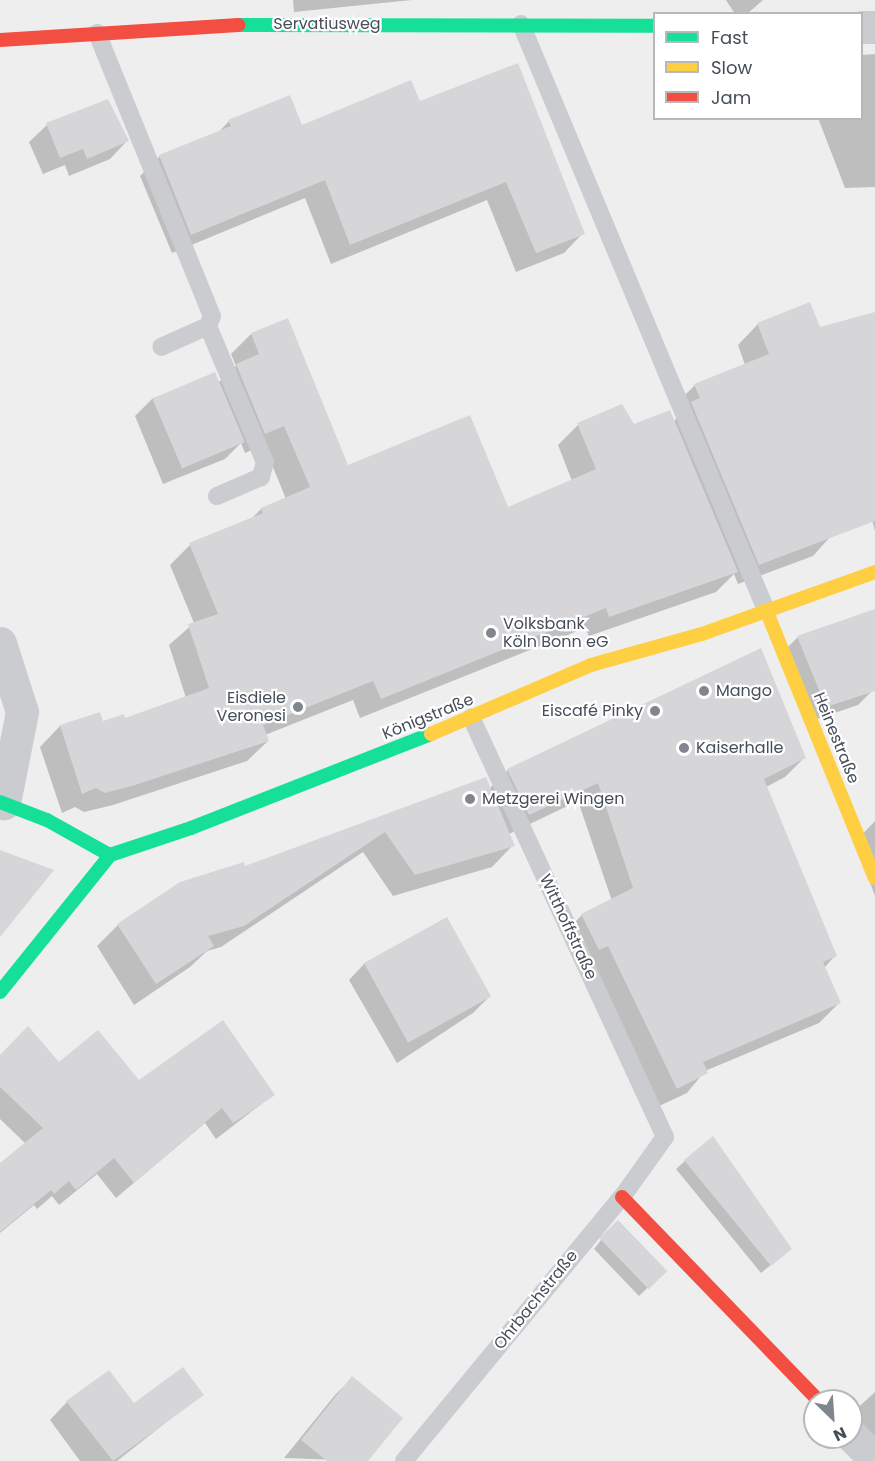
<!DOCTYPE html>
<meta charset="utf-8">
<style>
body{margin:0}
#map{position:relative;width:875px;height:1461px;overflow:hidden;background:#efeeee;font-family:Poppins,sans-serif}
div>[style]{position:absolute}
.shadow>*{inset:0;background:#0003}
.building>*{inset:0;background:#d6d6d9;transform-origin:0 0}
.lane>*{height:18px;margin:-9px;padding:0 9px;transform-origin:9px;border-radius:9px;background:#cacccf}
.street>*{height:33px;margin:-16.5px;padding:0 16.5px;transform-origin:16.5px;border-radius:16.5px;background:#cacccf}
.fast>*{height:14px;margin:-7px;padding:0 7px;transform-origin:7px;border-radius:7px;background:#16e098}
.slow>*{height:14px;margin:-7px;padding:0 7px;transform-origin:7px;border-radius:7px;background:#ffcf43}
.jam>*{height:14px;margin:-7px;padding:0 7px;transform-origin:7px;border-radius:7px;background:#f24e42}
.dots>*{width:16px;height:16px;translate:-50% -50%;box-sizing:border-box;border:3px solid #fff;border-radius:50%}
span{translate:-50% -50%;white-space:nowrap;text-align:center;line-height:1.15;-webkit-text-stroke:4.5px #fff;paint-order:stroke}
.street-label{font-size:16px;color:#464e5a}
.poi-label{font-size:16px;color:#464e5a}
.left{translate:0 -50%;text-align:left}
.right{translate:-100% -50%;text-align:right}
.legend{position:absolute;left:653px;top:12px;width:210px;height:108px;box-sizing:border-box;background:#fff;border:2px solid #b5b8bd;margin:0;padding:8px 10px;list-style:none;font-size:18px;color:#464e5a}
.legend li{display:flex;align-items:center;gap:12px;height:30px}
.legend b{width:30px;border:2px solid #b5b8bd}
.north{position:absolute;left:803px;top:1389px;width:60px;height:60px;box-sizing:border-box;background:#fff;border:2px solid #b5b8bd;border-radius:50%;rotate:155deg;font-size:16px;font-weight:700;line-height:24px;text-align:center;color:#464e5a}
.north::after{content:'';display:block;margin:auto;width:21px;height:27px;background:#81868e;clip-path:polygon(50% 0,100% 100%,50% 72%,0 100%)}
</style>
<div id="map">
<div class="shadow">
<i style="clip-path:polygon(293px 0,412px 0,294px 12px)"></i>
<i style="clip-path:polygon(726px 0,763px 0,747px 14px,735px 14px)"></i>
<i style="clip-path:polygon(875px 54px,875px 187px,845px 188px,818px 118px,862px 118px,862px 55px)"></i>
<i style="clip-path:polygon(419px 103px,583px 233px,564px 253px,516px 272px,487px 200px,331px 264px,305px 198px,172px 253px,140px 176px,160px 156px,217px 134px,229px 121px,301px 127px)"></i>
<i style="clip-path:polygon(47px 125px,127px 141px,110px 159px,69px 176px,65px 165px,43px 174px,29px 142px)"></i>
<i style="clip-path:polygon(875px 313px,875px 531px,866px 497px,813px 556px,738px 584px,734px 574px,716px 592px,589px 636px,585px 628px,360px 718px,353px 700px,265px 735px,268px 741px,247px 761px,113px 805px,84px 812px,75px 807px,62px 813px,40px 747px,60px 726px,99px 714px,102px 723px,124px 719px,186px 698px,169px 645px,194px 623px,170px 565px,190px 545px,251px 519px,261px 509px,286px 499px,264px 445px,245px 453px,241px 443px,225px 459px,163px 484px,135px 416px,153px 398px,218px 383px,236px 366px,231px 354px,251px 334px,347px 467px,507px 509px,572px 481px,558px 445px,578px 425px,633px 426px,673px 422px,678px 417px,674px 406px,695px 385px,745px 365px,738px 345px,758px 324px,819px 329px)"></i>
<i style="clip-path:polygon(798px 637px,873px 690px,858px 705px,811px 721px,783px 652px)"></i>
<i style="clip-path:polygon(804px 758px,785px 777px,766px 787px,835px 956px,824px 968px,839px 1003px,819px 1023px,705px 1071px,687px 1093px,657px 1107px,563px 934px,582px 915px,612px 901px,578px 801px,509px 834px,513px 845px,492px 867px,393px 896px,363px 852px,221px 947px,207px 951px,190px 967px,134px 1005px,97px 946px,118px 925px,244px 868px,489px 789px,508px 770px)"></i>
<i style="clip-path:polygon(875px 821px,875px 896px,855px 842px)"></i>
<i style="clip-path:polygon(446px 919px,489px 997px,473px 1013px,397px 1063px,349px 980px,364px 964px)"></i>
<i style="clip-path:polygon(0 1056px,59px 1064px,138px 1082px,273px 1095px,216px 1139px,205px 1123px,116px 1198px,97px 1174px,59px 1205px,52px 1196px,37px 1209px,34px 1205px,0 1233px,0 1167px,26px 1144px,0 1119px)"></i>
<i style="clip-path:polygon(685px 1161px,790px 1249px,761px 1273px,676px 1169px)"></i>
<i style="clip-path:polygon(609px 1230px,665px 1271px,639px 1296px,594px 1249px)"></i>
<i style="clip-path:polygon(352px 1378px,366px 1461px,284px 1458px,335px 1395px)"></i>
<i style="clip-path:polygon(875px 1392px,875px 1452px,851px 1434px,851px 1414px)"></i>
<i style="clip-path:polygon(202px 1394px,117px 1461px,80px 1461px,50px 1420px,67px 1402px,133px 1405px)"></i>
</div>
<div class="building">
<i style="clip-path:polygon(518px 63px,585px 234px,536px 253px,506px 182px,350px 245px,325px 180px,191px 235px,159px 155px,231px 126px,228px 120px,290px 95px,302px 125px,411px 80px,420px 101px)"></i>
<i style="clip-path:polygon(108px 99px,129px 141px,87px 159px,83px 149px,60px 158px,46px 123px)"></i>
<i style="clip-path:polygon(810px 302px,820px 327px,875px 312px,875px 521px,759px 565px,691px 402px,700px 398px,694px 384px,769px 354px,757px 323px)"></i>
<i style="clip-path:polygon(288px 318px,348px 465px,470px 415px,508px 507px,596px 469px,577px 423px,622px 404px,634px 424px,670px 410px,738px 572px,609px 617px,606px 608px,381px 699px,373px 681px,263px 725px,269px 741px,135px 785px,105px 793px,96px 788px,82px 794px,60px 725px,100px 712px,103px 721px,124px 714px,125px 718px,209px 688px,188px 624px,218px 614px,189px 543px,263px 513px,261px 508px,310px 487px,284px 426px,265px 434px,236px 364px,259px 354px,251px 333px)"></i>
<i style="left:215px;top:372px;width:76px;height:68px;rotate:67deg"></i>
<i style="clip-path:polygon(875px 609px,875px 691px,826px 707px,797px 636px)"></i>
<i style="clip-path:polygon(761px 648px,806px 758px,764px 779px,837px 956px,823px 962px,841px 1003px,703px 1062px,708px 1073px,677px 1089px,608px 946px,599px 950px,581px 914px,633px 888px,598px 783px,529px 815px,507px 769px)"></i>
<i style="clip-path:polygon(486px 777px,515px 846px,415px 875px,385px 832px,244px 926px,208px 936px,214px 946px,156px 984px,117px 924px,180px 882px,244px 862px,245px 866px)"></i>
<i style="clip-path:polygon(0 850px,54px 870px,0 937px)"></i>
<i style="left:447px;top:917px;width:91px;height:95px;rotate:61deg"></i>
<i style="clip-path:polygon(223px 1020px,275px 1095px,233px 1123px,222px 1108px,134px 1183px,114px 1158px,76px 1190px,69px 1181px,54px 1194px,51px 1190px,0 1232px,0 1163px,43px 1128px,0 1087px,0 1055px,28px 1026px,59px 1062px,98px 1030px,139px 1080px)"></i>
<i style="clip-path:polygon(713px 1136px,792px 1249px,771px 1266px,684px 1160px)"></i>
<i style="left:618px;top:1220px;width:71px;height:26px;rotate:46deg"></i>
<i style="clip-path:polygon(183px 1367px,204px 1395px,113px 1461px,66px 1401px,109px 1370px,134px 1403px)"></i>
<i style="clip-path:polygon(352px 1376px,403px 1418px,368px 1461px,327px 1461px,301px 1440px)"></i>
</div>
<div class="lane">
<i style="left:521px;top:24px;width:635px;rotate:67.31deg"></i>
<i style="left:97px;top:33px;width:305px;rotate:67.9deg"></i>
<i style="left:212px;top:316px;width:11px;rotate:112deg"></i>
<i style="left:208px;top:326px;width:51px;rotate:155.9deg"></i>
<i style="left:208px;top:326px;width:147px;rotate:67.3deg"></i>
<i style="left:265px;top:462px;width:16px;rotate:105deg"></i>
<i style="left:261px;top:477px;width:48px;rotate:156.6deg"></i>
<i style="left:404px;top:1461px;width:342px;rotate:-50.5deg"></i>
<i style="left:622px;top:1197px;width:74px;rotate:-54.4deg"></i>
<i style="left:665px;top:1137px;width:462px;rotate:-114.8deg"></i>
</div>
<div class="street">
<i style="left:862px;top:27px;width:13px"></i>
<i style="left:0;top:643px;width:72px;rotate:72.3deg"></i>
<i style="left:22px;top:712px;width:93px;rotate:101.2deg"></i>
<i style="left:851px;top:1435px;width:34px;rotate:45deg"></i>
</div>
<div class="fast">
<i style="left:239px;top:25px;width:415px;rotate:0.1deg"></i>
<i style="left:0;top:802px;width:50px;rotate:21deg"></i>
<i style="left:47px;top:820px;width:72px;rotate:29.1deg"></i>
<i style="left:110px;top:855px;width:85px;rotate:-18.4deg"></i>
<i style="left:191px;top:828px;width:258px;rotate:-21.4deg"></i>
<i style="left:0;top:992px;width:176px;rotate:-51.2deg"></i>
</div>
<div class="slow">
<i style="left:766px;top:610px;width:289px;rotate:67.9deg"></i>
<i style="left:431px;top:734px;width:174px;rotate:-23.3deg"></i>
<i style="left:591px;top:665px;width:115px;rotate:-15.6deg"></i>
<i style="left:702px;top:634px;width:184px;rotate:-19.7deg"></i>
</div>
<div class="jam">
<i style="left:0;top:40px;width:239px;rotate:-3.6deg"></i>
<i style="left:622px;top:1197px;width:284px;rotate:46deg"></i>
</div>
<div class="dots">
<i style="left:491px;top:633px;background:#81868e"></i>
<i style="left:704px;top:691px;background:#81868e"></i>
<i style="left:298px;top:707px;background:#81868e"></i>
<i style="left:655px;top:711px;background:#81868e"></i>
<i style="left:684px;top:748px;background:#81868e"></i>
<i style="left:470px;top:799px;background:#81868e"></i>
</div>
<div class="street-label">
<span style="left:327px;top:24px">Servatiusweg</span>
<span style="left:428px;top:717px;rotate:-22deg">Königstraße</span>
<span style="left:836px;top:738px;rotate:68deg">Heinestraße</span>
<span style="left:568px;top:927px;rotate:65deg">Witthoffstraße</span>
<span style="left:536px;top:1300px;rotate:-51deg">Ohrbachstraße</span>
</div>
<div class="poi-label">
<span class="left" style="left:503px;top:633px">Volksbank<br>Köln Bonn eG</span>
<span class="left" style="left:716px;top:691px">Mango</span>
<span class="right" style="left:286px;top:707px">Eisdiele<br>Veronesi</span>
<span class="right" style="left:643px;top:711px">Eiscafé Pinky</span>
<span class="left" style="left:696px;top:748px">Kaiserhalle</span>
<span class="left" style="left:482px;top:799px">Metzgerei Wingen</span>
</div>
<ul class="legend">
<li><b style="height:8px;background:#16e098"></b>Fast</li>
<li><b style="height:8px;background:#ffcf43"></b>Slow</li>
<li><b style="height:8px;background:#f24e42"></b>Jam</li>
</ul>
<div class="north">N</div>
</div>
